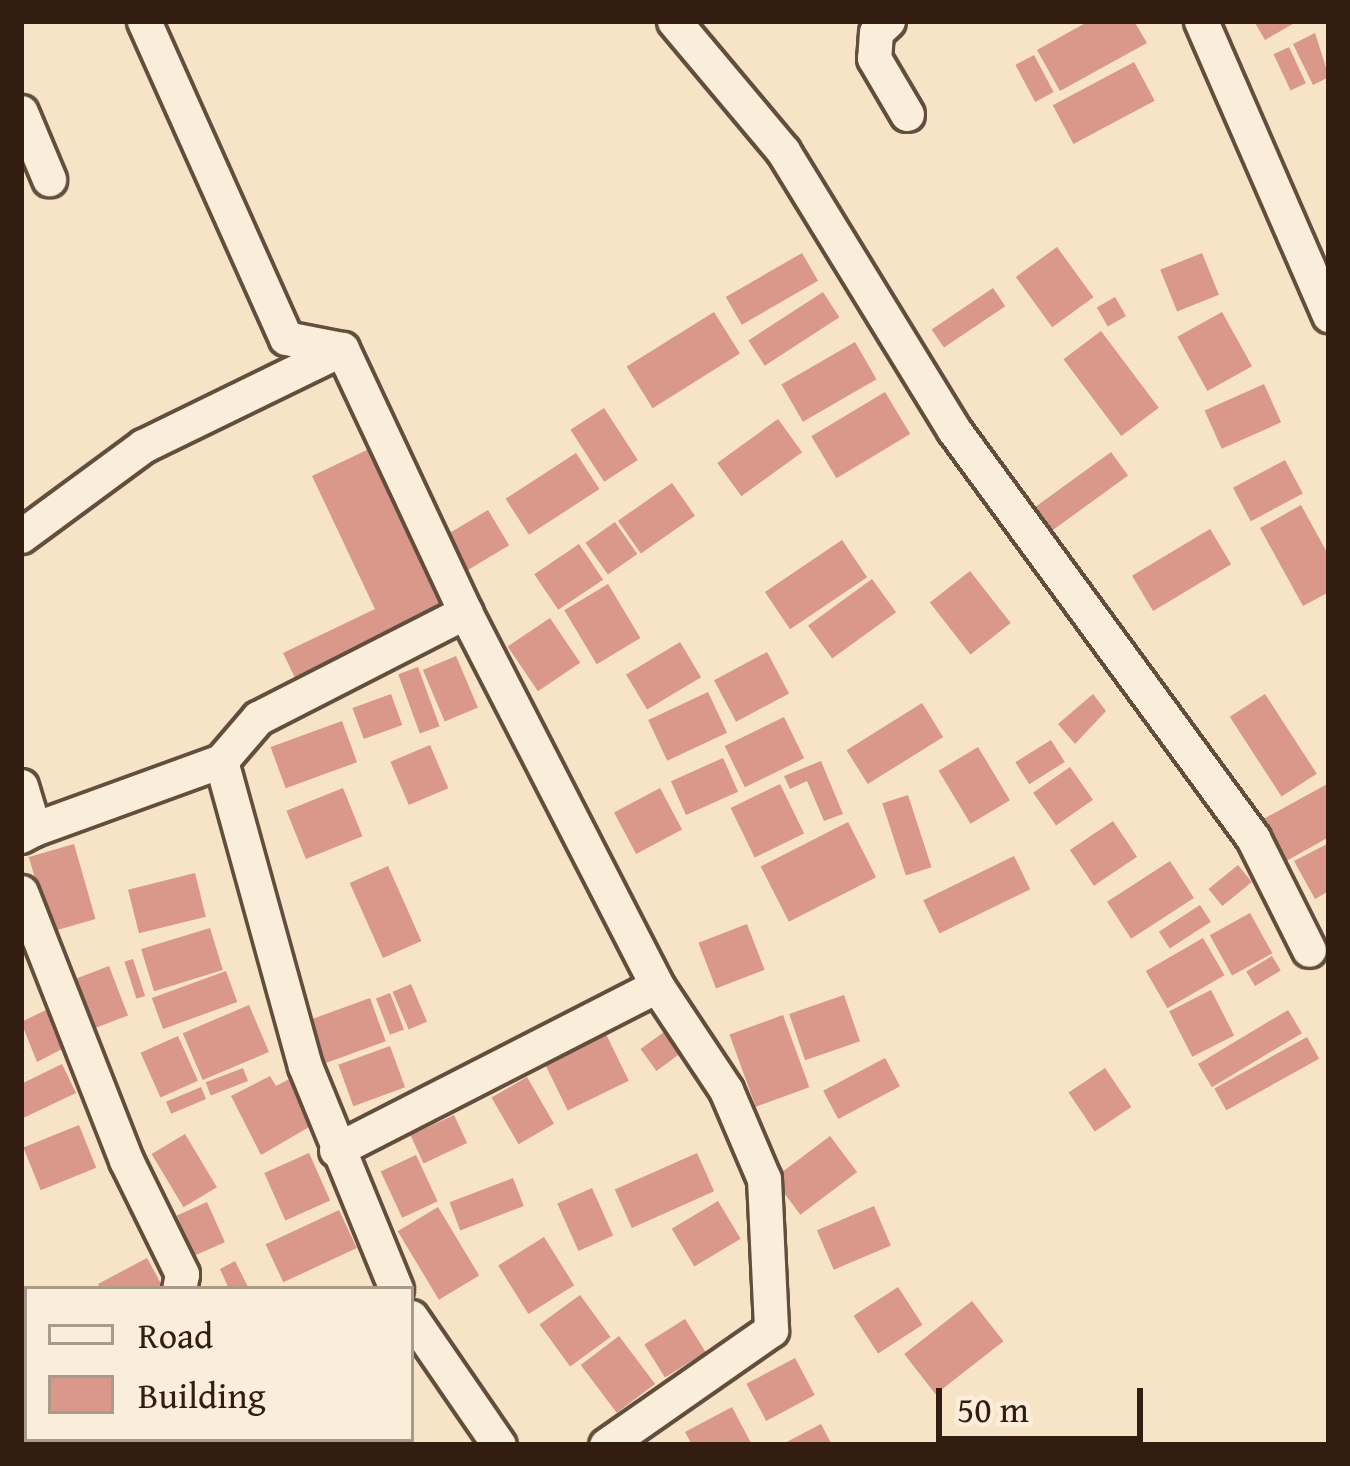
<!DOCTYPE html>
<style>
body{margin:0}
#map{position:relative;width:1350px;height:1466px;overflow:hidden;background:#f7e3c6;font-family:"Gentium Book Plus",serif}
div>[style]{position:absolute}
.building>*{inset:0;background:#d99889;transform-origin:0 0}
.roads{filter:drop-shadow(3px 0 #634e3e) drop-shadow(-3px 0 #634e3e) drop-shadow(0 3px #634e3e) drop-shadow(0 -3px #634e3e)}
.minor>*{height:33px;margin:-16.5px;padding:0 16.5px;transform-origin:16.5px;border-radius:16.5px;background:#faedda}
span{translate:-50% -50%;white-space:nowrap;text-align:center;line-height:1.15;-webkit-text-stroke:10px #faedda;paint-order:stroke}
.frame{position:absolute;inset:0;border:24px solid #321d10;pointer-events:none}
.legend{position:absolute;left:24px;top:1286px;width:390px;height:156px;box-sizing:border-box;background:#faedda;border:3px solid #aa9a89;margin:0;padding:15px 21px;list-style:none;font-size:36px;color:#321d10}
.legend li{display:flex;align-items:center;gap:24px;height:60px}
.legend b{width:60px;border:3px solid #aa9a89}
.scale{position:absolute;left:936px;top:1388px;width:207px;height:54px;box-sizing:border-box;border:6px solid #321d10;border-top:0;padding-left:15px;font-size:36px;line-height:42px;white-space:nowrap;color:#321d10;-webkit-text-stroke:9px #faedda;paint-order:stroke}
</style>
<div id="map">
<div class="building">
<i style="clip-path:polygon(1089px 21px,1134px 21px,1147px 43px,1060px 91px,1037px 50px)"></i>
<i style="clip-path:polygon(1254px 21px,1298px 21px,1265px 40px)"></i>
<i style="clip-path:polygon(1315px 33px,1329px 77px,1313px 85px,1293px 44px)"></i>
<i style="left:1289px;top:47px;width:40px;height:17px;rotate:65deg"></i>
<i style="left:1034px;top:55px;width:42px;height:21px;rotate:62deg"></i>
<i style="left:1134px;top:62px;width:44px;height:92px;rotate:62deg"></i>
<i style="left:1057px;top:247px;width:62px;height:51px;rotate:54deg"></i>
<i style="left:802px;top:253px;width:32px;height:88px;rotate:60deg"></i>
<i style="left:1202px;top:253px;width:45px;height:45px;rotate:68deg"></i>
<i style="left:993px;top:288px;width:22px;height:74px;rotate:56deg"></i>
<i style="left:823px;top:292px;width:30px;height:89px;rotate:57deg"></i>
<i style="left:1115px;top:297px;width:22px;height:21px;rotate:60deg"></i>
<i style="left:714px;top:312px;width:49px;height:103px;rotate:58deg"></i>
<i style="left:1222px;top:312px;width:62px;height:51px;rotate:61deg"></i>
<i style="left:1101px;top:331px;width:96px;height:47px;rotate:53deg"></i>
<i style="left:855px;top:342px;width:43px;height:85px;rotate:60deg"></i>
<i style="left:1264px;top:384px;width:42px;height:65px;rotate:66deg"></i>
<i style="left:885px;top:392px;width:49px;height:86px;rotate:59deg"></i>
<i style="left:604px;top:408px;width:62px;height:40px;rotate:57deg"></i>
<i style="left:778px;top:419px;width:41px;height:75px;rotate:54deg"></i>
<i style="clip-path:polygon(371px 448px,449px 610px,298px 684px,283px 653px,375px 609px,312px 476px)"></i>
<i style="left:1111px;top:452px;width:29px;height:101px;rotate:54deg"></i>
<i style="left:576px;top:453px;width:43px;height:84px;rotate:57deg"></i>
<i style="left:1285px;top:460px;width:38px;height:59px;rotate:62deg"></i>
<i style="left:672px;top:483px;width:40px;height:66px;rotate:55deg"></i>
<i style="clip-path:polygon(1301px 505px,1329px 556px,1329px 592px,1303px 606px,1260px 528px)"></i>
<i style="left:488px;top:510px;width:41px;height:49px;rotate:59deg"></i>
<i style="left:615px;top:522px;width:39px;height:36px;rotate:55deg"></i>
<i style="left:1210px;top:529px;width:41px;height:91px;rotate:59deg"></i>
<i style="left:842px;top:540px;width:45px;height:93px;rotate:56deg"></i>
<i style="left:579px;top:544px;width:43px;height:54px;rotate:56deg"></i>
<i style="left:970px;top:571px;width:66px;height:51px;rotate:52deg"></i>
<i style="left:872px;top:579px;width:41px;height:79px;rotate:54deg"></i>
<i style="left:608px;top:584px;width:63px;height:51px;rotate:59deg"></i>
<i style="left:550px;top:618px;width:54px;height:51px;rotate:56deg"></i>
<i style="left:680px;top:642px;width:41px;height:63px;rotate:59deg"></i>
<i style="left:767px;top:652px;width:47px;height:60px;rotate:62deg"></i>
<i style="left:456px;top:656px;width:56px;height:36px;rotate:67deg"></i>
<i style="left:418px;top:667px;width:63px;height:21px;rotate:70deg"></i>
<i style="left:708px;top:692px;width:45px;height:66px;rotate:65deg"></i>
<i style="left:391px;top:694px;width:33px;height:41px;rotate:70deg"></i>
<i style="clip-path:polygon(1093px 694px,1106px 711px,1075px 744px,1058px 724px)"></i>
<i style="left:1265px;top:694px;width:95px;height:42px;rotate:57deg"></i>
<i style="left:922px;top:703px;width:40px;height:89px;rotate:58deg"></i>
<i style="left:784px;top:717px;width:46px;height:66px;rotate:64deg"></i>
<i style="left:342px;top:721px;width:44px;height:76px;rotate:70deg"></i>
<i style="left:1051px;top:740px;width:26px;height:42px;rotate:58deg"></i>
<i style="left:430px;top:745px;width:47px;height:43px;rotate:67deg"></i>
<i style="left:978px;top:747px;width:62px;height:46px;rotate:59deg"></i>
<i style="left:723px;top:758px;width:37px;height:57px;rotate:66deg"></i>
<i style="clip-path:polygon(821px 761px,843px 814px,824px 821px,807px 781px,790px 789px,784px 776px)"></i>
<i style="left:1070px;top:767px;width:40px;height:45px;rotate:55deg"></i>
<i style="clip-path:polygon(1329px 783px,1329px 837px,1281px 864px,1258px 822px)"></i>
<i style="left:780px;top:784px;width:55px;height:55px;rotate:64deg"></i>
<i style="left:343px;top:788px;width:52px;height:61px;rotate:68deg"></i>
<i style="left:660px;top:788px;width:47px;height:52px;rotate:62deg"></i>
<i style="left:908px;top:795px;width:76px;height:27px;rotate:72deg"></i>
<i style="left:1113px;top:821px;width:43px;height:52px;rotate:56deg"></i>
<i style="left:848px;top:822px;width:62px;height:98px;rotate:63deg"></i>
<i style="clip-path:polygon(1329px 843px,1329px 891px,1315px 899px,1294px 861px)"></i>
<i style="left:74px;top:844px;width:78px;height:47px;rotate:74deg"></i>
<i style="left:1014px;top:856px;width:37px;height:101px;rotate:64deg"></i>
<i style="left:1170px;top:861px;width:44px;height:75px;rotate:57deg"></i>
<i style="left:1238px;top:865px;width:22px;height:38px;rotate:51deg"></i>
<i style="left:388px;top:866px;width:82px;height:42px;rotate:66deg"></i>
<i style="left:195px;top:873px;width:45px;height:69px;rotate:76deg"></i>
<i style="left:1200px;top:905px;width:20px;height:49px;rotate:57deg"></i>
<i style="left:1250px;top:913px;width:46px;height:46px;rotate:61deg"></i>
<i style="left:747px;top:924px;width:49px;height:52px;rotate:69deg"></i>
<i style="left:210px;top:928px;width:44px;height:72px;rotate:73deg"></i>
<i style="left:1203px;top:938px;width:43px;height:66px;rotate:60deg"></i>
<i style="left:1272px;top:956px;width:17px;height:30px;rotate:59deg"></i>
<i style="left:133px;top:959px;width:39px;height:9px;rotate:72deg"></i>
<i style="left:109px;top:966px;width:53px;height:42px;rotate:69deg"></i>
<i style="left:226px;top:971px;width:33px;height:79px;rotate:70deg"></i>
<i style="left:411px;top:984px;width:41px;height:20px;rotate:67deg"></i>
<i style="left:1211px;top:990px;width:51px;height:47px;rotate:63deg"></i>
<i style="left:390px;top:993px;width:39px;height:15px;rotate:69deg"></i>
<i style="left:844px;top:995px;width:49px;height:58px;rotate:71deg"></i>
<i style="left:370px;top:998px;width:46px;height:71px;rotate:70deg"></i>
<i style="left:249px;top:1005px;width:51px;height:72px;rotate:67deg"></i>
<i style="clip-path:polygon(46px 1010px,66px 1047px,37px 1062px,21px 1022px)"></i>
<i style="left:1288px;top:1010px;width:27px;height:105px;rotate:59deg"></i>
<i style="left:783px;top:1015px;width:77px;height:57px;rotate:70deg"></i>
<i style="left:664px;top:1032px;width:27px;height:29px;rotate:54deg"></i>
<i style="left:606px;top:1034px;width:52px;height:68px;rotate:64deg"></i>
<i style="left:178px;top:1036px;width:49px;height:41px;rotate:66deg"></i>
<i style="left:1307px;top:1037px;width:25px;height:106px;rotate:61deg"></i>
<i style="left:390px;top:1046px;width:44px;height:55px;rotate:70deg"></i>
<i style="left:885px;top:1058px;width:32px;height:70px;rotate:62deg"></i>
<i style="clip-path:polygon(62px 1064px,76px 1093px,21px 1119px,21px 1084px)"></i>
<i style="left:243px;top:1068px;width:14px;height:40px;rotate:69deg"></i>
<i style="left:1105px;top:1068px;width:47px;height:44px;rotate:56deg"></i>
<i style="clip-path:polygon(270px 1076px,276px 1086px,293px 1077px,316px 1123px,261px 1155px,231px 1096px)"></i>
<i style="left:527px;top:1077px;width:54px;height:41px;rotate:60deg"></i>
<i style="left:201px;top:1087px;width:13px;height:38px;rotate:67deg"></i>
<i style="left:454px;top:1115px;width:31px;height:48px;rotate:65deg"></i>
<i style="left:79px;top:1125px;width:46px;height:60px;rotate:68deg"></i>
<i style="left:185px;top:1134px;width:62px;height:39px;rotate:59deg"></i>
<i style="left:830px;top:1136px;width:45px;height:71px;rotate:53deg"></i>
<i style="left:309px;top:1153px;width:52px;height:49px;rotate:66deg"></i>
<i style="left:697px;top:1153px;width:42px;height:90px;rotate:66deg"></i>
<i style="left:416px;top:1155px;width:51px;height:39px;rotate:65deg"></i>
<i style="left:513px;top:1178px;width:30px;height:68px;rotate:69deg"></i>
<i style="left:592px;top:1188px;width:52px;height:38px;rotate:66deg"></i>
<i style="left:718px;top:1201px;width:44px;height:54px;rotate:59deg"></i>
<i style="left:207px;top:1202px;width:44px;height:33px;rotate:66deg"></i>
<i style="left:874px;top:1206px;width:43px;height:62px;rotate:67deg"></i>
<i style="left:438px;top:1207px;width:80px;height:47px;rotate:59deg"></i>
<i style="left:339px;top:1210px;width:42px;height:81px;rotate:65deg"></i>
<i style="left:544px;top:1237px;width:57px;height:54px;rotate:58deg"></i>
<i style="clip-path:polygon(147px 1258px,164px 1289px,101px 1289px,98px 1284px)"></i>
<i style="clip-path:polygon(235px 1261px,249px 1289px,229px 1289px,220px 1269px)"></i>
<i style="left:898px;top:1287px;width:45px;height:53px;rotate:57deg"></i>
<i style="left:580px;top:1295px;width:52px;height:50px;rotate:54deg"></i>
<i style="left:972px;top:1301px;width:51px;height:86px;rotate:52deg"></i>
<i style="left:685px;top:1319px;width:39px;height:48px;rotate:58deg"></i>
<i style="left:619px;top:1336px;width:60px;height:48px;rotate:53deg"></i>
<i style="left:795px;top:1358px;width:42px;height:55px;rotate:62deg"></i>
<i style="clip-path:polygon(732px 1407px,752px 1445px,692px 1445px,685px 1432px)"></i>
<i style="clip-path:polygon(821px 1424px,832px 1445px,781px 1445px)"></i>
</div>
<div class="roads">
<div class="minor">
<i style="left:144px;top:21px;width:347px;rotate:65.9deg"></i>
<i style="left:286px;top:338px;width:57px;rotate:11.1deg"></i>
<i style="left:342px;top:349px;width:290px;rotate:64.9deg"></i>
<i style="left:465px;top:612px;width:420px;rotate:62.8deg"></i>
<i style="left:657px;top:986px;width:125px;rotate:56.4deg"></i>
<i style="left:726px;top:1090px;width:97px;rotate:66.9deg"></i>
<i style="left:764px;top:1179px;width:151px;rotate:87.3deg"></i>
<i style="left:771px;top:1330px;width:201px;rotate:145.1deg"></i>
<i style="left:674px;top:21px;width:170px;rotate:50deg"></i>
<i style="left:783px;top:151px;width:327px;rotate:58.5deg"></i>
<i style="left:954px;top:430px;width:506px;rotate:53.76deg"></i>
<i style="left:1253px;top:838px;width:125px;rotate:63.4deg"></i>
<i style="left:888px;top:21px;width:16px;rotate:137deg"></i>
<i style="left:876px;top:32px;width:26px;rotate:94deg"></i>
<i style="left:874px;top:58px;width:65px;rotate:59.5deg"></i>
<i style="left:1201px;top:21px;width:321px;rotate:66.5deg"></i>
<i style="left:21px;top:112px;width:73px;rotate:67.3deg"></i>
<i style="left:21px;top:536px;width:152px;rotate:-36.4deg"></i>
<i style="left:143px;top:446px;width:221px;rotate:-26deg"></i>
<i style="left:21px;top:786px;width:45px;rotate:73.2deg"></i>
<i style="left:34px;top:829px;width:15px;rotate:152deg"></i>
<i style="left:34px;top:829px;width:199px;rotate:-20deg"></i>
<i style="left:21px;top:892px;width:288px;rotate:68.6deg"></i>
<i style="left:126px;top:1160px;width:127px;rotate:63.8deg"></i>
<i style="left:182px;top:1274px;width:15px;rotate:101deg"></i>
<i style="left:336px;top:1150px;width:360px;rotate:-27.1deg"></i>
<i style="left:396px;top:1289px;width:241px;rotate:-112.2deg"></i>
<i style="left:305px;top:1066px;width:316px;rotate:-105.4deg"></i>
<i style="left:221px;top:761px;width:57px;rotate:-49.3deg"></i>
<i style="left:258px;top:718px;width:233px;rotate:-27.1deg"></i>
<i style="left:411px;top:1317px;width:155px;rotate:55.5deg"></i>
<i style="left:21px;top:1366px;width:6px;rotate:-18deg"></i>
</div>
</div>
<div class="frame"></div>
<ul class="legend">
<li><b style="height:15px;background:#faedda"></b>Road</li>
<li><b style="height:33px;background:#d99889"></b>Building</li>
</ul>
<div class="scale">50 m</div>
</div>
